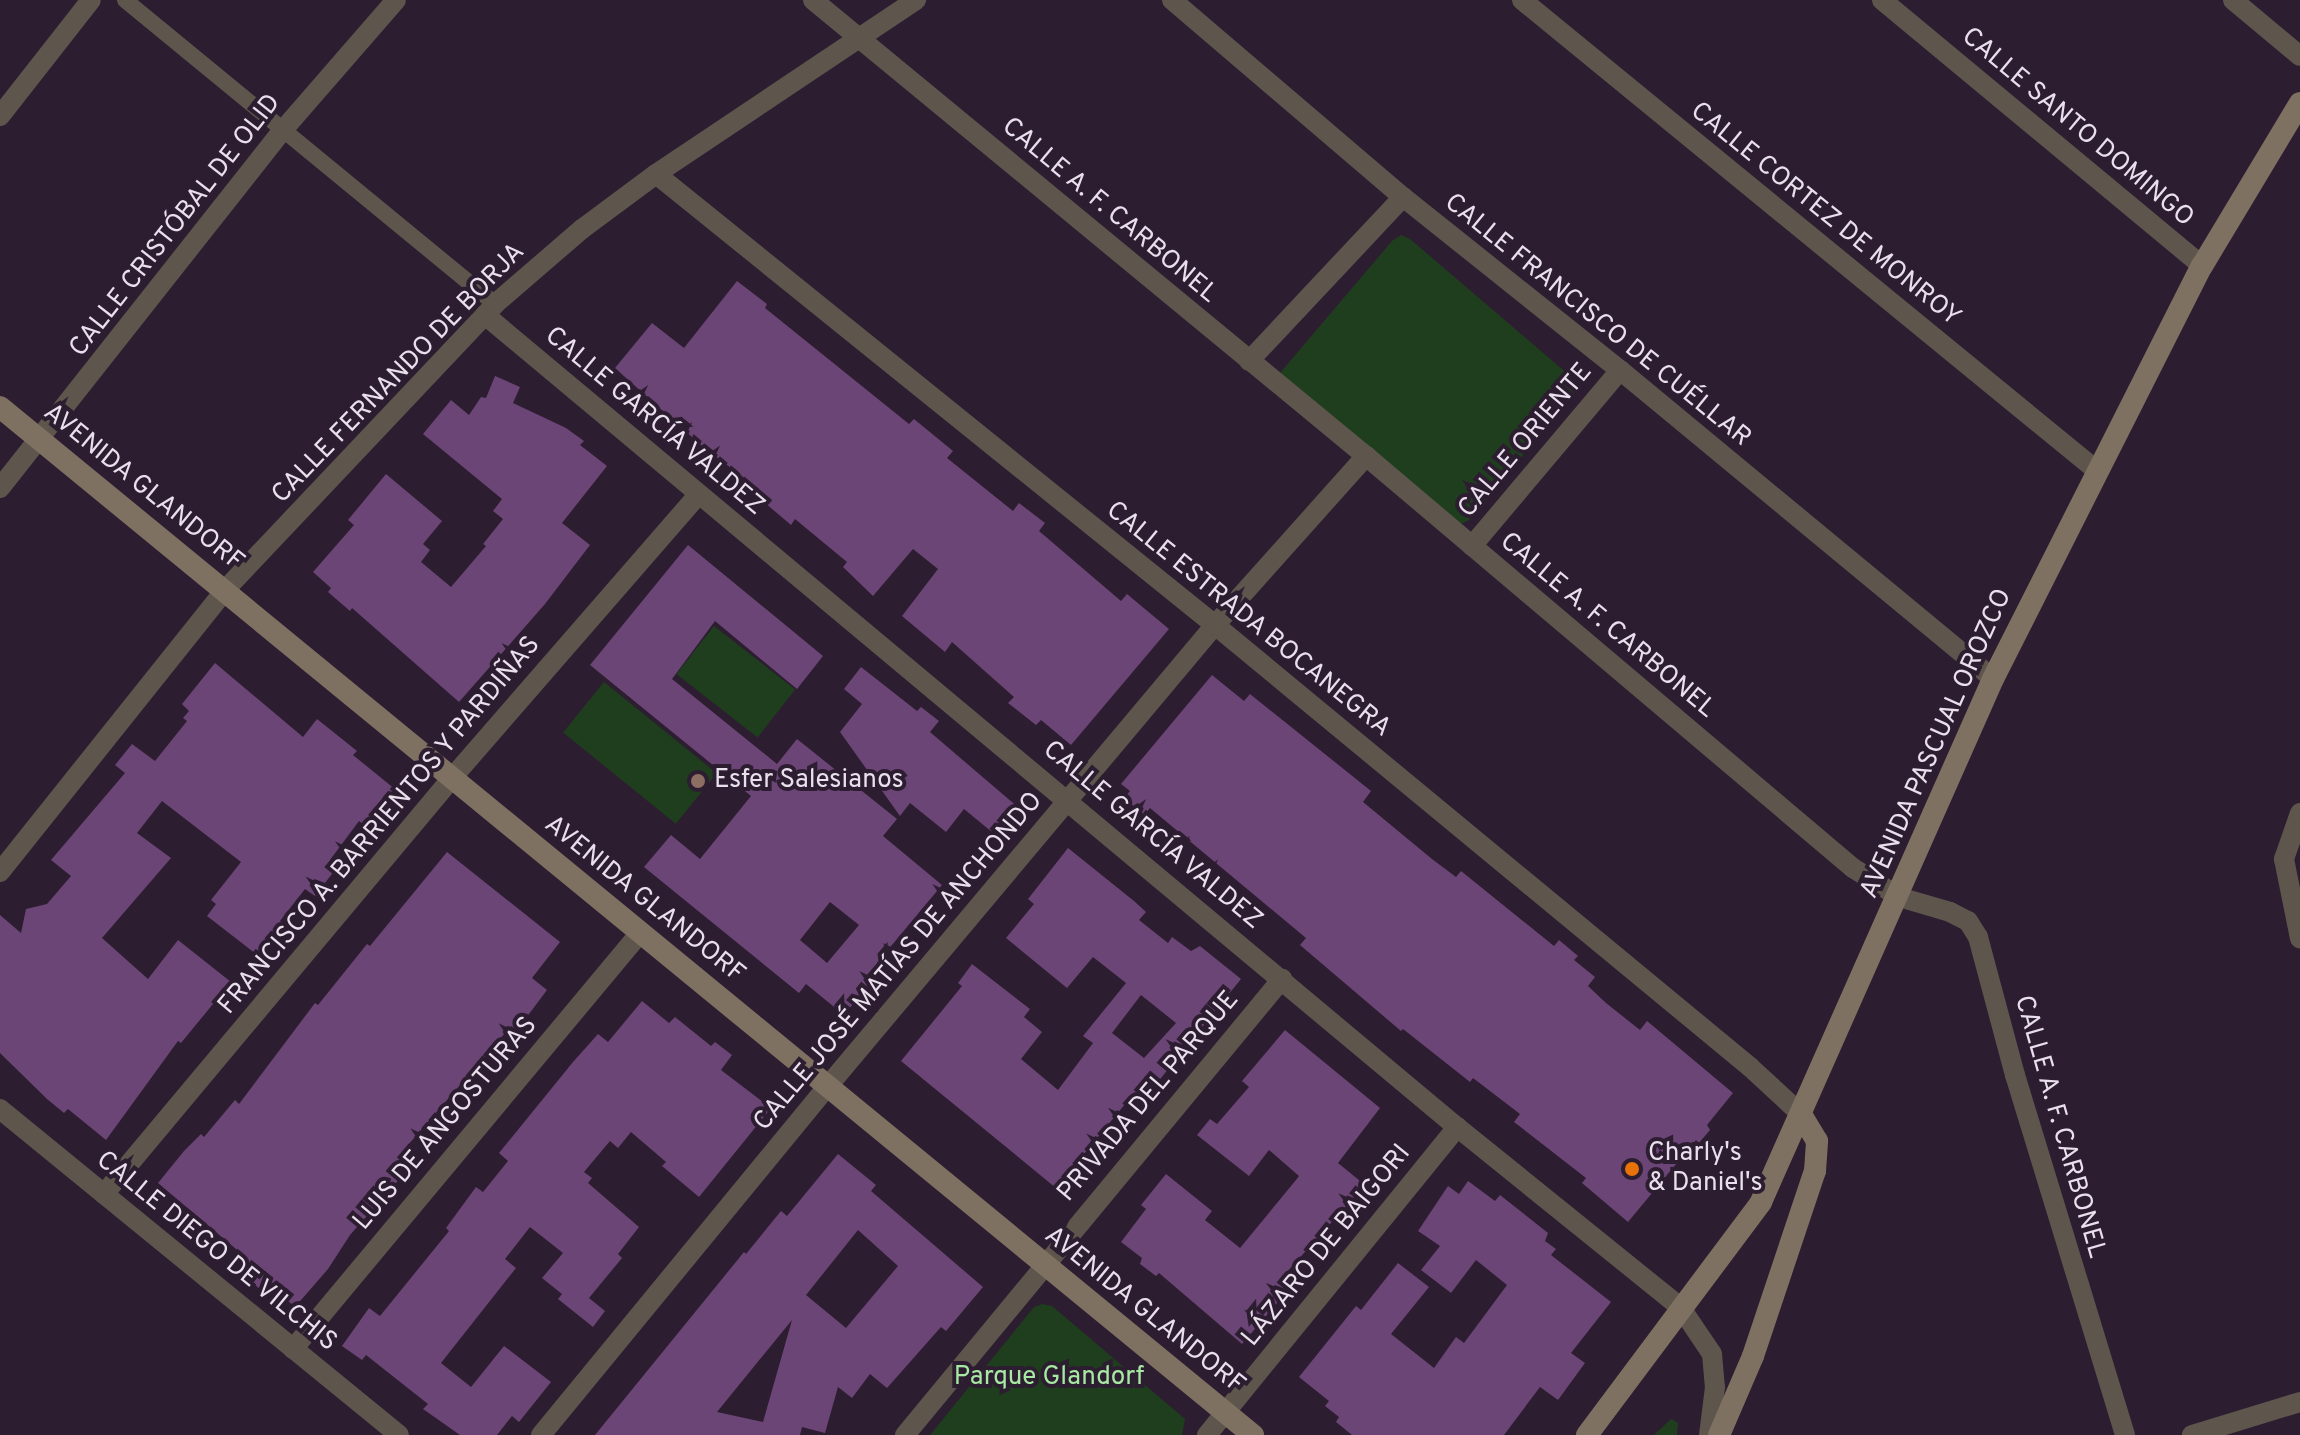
<!DOCTYPE html>
<meta charset="utf-8">
<style>
body{margin:0}
#map{position:relative;width:2300px;height:1435px;overflow:hidden;background:#2d1d31;font-family:Overpass,sans-serif}
div>[style]{position:absolute}
.green>*{inset:0;background:#1f3e1e;transform-origin:0 0}
.building>*{inset:0;background:#6b4575}
.pedestrian>*{height:16px;margin:-8px;padding:0 8px;transform-origin:8px;border-radius:8px;background:#5e554c}
.minor>*{height:20px;margin:-10px;padding:0 10px;transform-origin:10px;border-radius:10px;background:#5e554c}
.secondary>*{height:22px;margin:-11px;padding:0 11px;transform-origin:11px;border-radius:11px;background:#7f7162}
.dots>*{width:22px;height:22px;translate:-50% -50%;box-sizing:border-box;border:4px solid #2d1d31;border-radius:50%}
span{translate:-50% -50%;white-space:nowrap;text-align:center;line-height:1.15;-webkit-text-stroke:8px #2d1d31;paint-order:stroke}
.street-label{font-size:26px;color:#eae0ed}
.poi-label{font-size:26px;color:#eae0ed}
.left{translate:0 -50%;text-align:left}
.park-label{font-size:26px;color:#a7e9a2}
</style>
<div id="map">
<div class="green">
<i style="clip-path:polygon(1401px 235px,1410px 239px,1576px 381px,1575px 392px,1469px 520px,1461px 524px,1280px 373px,1392px 241px)"></i>
<i style="left:714px;top:626px;width:103px;height:61px;rotate:38deg"></i>
<i style="left:604px;top:682px;width:145px;height:65px;rotate:39deg"></i>
<i style="clip-path:polygon(1042px 1304px,1052px 1306px,1185px 1419px,1182px 1435px,930px 1435px,1034px 1307px)"></i>
<i style="clip-path:polygon(1671px 1419px,1678px 1423px,1677px 1435px,1654px 1435px)"></i>
</div>
<div class="building">
<i style="clip-path:polygon(737px 281px,767px 304px,765px 308px,909px 424px,914px 419px,953px 451px,947px 458px,1013px 511px,1019px 503px,1045px 523px,1039px 531px,1121px 601px,1127px 594px,1169px 629px,1071px 745px,1041px 720px,1036px 725px,1008px 703px,1014px 697px,952px 642px,945px 652px,902px 616px,938px 569px,913px 549px,873px 596px,843px 567px,847px 562px,795px 519px,791px 525px,751px 491px,755px 486px,702px 446px,615px 368px,652px 323px,684px 348px)"></i>
<i style="clip-path:polygon(495px 376px,520px 387px,513px 403px,566px 428px,584px 441px,580px 445px,607px 466px,562px 523px,590px 545px,545px 604px,459px 702px,352px 608px,350px 611px,328px 592px,331px 588px,313px 572px,354px 525px,348px 520px,386px 474px,442px 521px,423px 544px,430px 550px,421px 562px,451px 587px,486px 546px,483px 544px,503px 519px,493px 511px,502px 499px,423px 434px,451px 400px,469px 415px,481px 397px,486px 398px)"></i>
<i style="clip-path:polygon(evenodd,688px 545px,823px 656px,797px 689px,715px 621px,672px 679px,777px 764px,797px 739px,897px 819px,883px 836px,942px 885px,877px 963px,883px 967px,844px 1015px,806px 984px,799px 993px,644px 867px,671px 835px,700px 859px,751px 796px,590px 665px,688px 545px,830px 902px,859px 925px,827px 963px,800px 940px,830px 902px)"></i>
<i style="clip-path:polygon(215px 663px,303px 737px,317px 719px,357px 751px,353px 755px,401px 794px,372px 831px,359px 821px,330px 860px,338px 866px,315px 896px,305px 889px,280px 921px,286px 925px,261px 958px,207px 916px,216px 904px,211px 900px,241px 862px,162px 801px,137px 833px,171px 858px,102px 938px,148px 979px,178px 940px,231px 982px,181px 1043px,178px 1041px,106px 1140px,68px 1109px,64px 1113px,47px 1099px,0 1053px,0 915px,21px 933px,26px 909px,47px 904px,71px 876px,51px 860px,125px 773px,115px 765px,132px 744px,155px 761px,187px 721px,183px 718px,189px 711px,182px 704px)"></i>
<i style="clip-path:polygon(861px 667px,917px 711px,921px 707px,939px 721px,930px 732px,1020px 809px,998px 837px,964px 809px,946px 832px,910px 803px,900px 816px,840px 732px,862px 704px,844px 689px)"></i>
<i style="clip-path:polygon(1212px 675px,1244px 701px,1250px 694px,1371px 791px,1363px 802px,1432px 859px,1456px 877px,1461px 871px,1554px 946px,1559px 940px,1578px 956px,1574px 960px,1595px 977px,1588px 986px,1606px 1003px,1640px 1030px,1647px 1021px,1733px 1093px,1707px 1125px,1710px 1130px,1699px 1143px,1696px 1140px,1628px 1222px,1582px 1183px,1586px 1178px,1514px 1122px,1520px 1114px,1473px 1078px,1470px 1082px,1403px 1029px,1401px 1031px,1300px 945px,1306px 938px,1150px 808px,1144px 815px,1124px 798px,1130px 791px,1121px 784px)"></i>
<i style="clip-path:polygon(evenodd,1068px 848px,1134px 901px,1146px 912px,1139px 920px,1168px 943px,1172px 937px,1191px 951px,1200px 946px,1241px 979px,1144px 1099px,1135px 1092px,1056px 1188px,901px 1061px,962px 986px,958px 983px,972px 964px,1030px 1009px,1024px 1017px,1042px 1032px,1021px 1059px,1058px 1090px,1093px 1043px,1083px 1036px,1126px 983px,1093px 957px,1067px 988px,1006px 938px,1034px 904px,1028px 899px,1068px 848px,1141px 995px,1176px 1023px,1144px 1058px,1112px 1033px,1141px 995px)"></i>
<i style="clip-path:polygon(447px 852px,560px 942px,532px 978px,547px 990px,517px 1030px,511px 1026px,408px 1145px,413px 1149px,396px 1170px,403px 1175px,350px 1235px,328px 1269px,295px 1307px,267px 1283px,261px 1290px,239px 1271px,249px 1260px,158px 1183px,184px 1151px,201px 1134px,204px 1137px,235px 1100px,239px 1104px,315px 1003px,318px 1005px,367px 944px,370px 946px)"></i>
<i style="clip-path:polygon(642px 1001px,669px 1023px,675px 1017px,711px 1046px,715px 1042px,732px 1055px,721px 1070px,771px 1108px,699px 1197px,662px 1166px,666px 1162px,631px 1132px,618px 1148px,610px 1141px,584px 1172px,592px 1178px,588px 1183px,639px 1227px,618px 1254px,622px 1258px,589px 1298px,605px 1311px,593px 1327px,558px 1299px,562px 1294px,542px 1278px,563px 1253px,530px 1227px,505px 1259px,516px 1268px,441px 1363px,471px 1387px,504px 1346px,551px 1382px,519px 1422px,512px 1416px,497px 1435px,460px 1435px,423px 1409px,428px 1404px,366px 1355px,362px 1360px,342px 1346px,369px 1308px,380px 1316px,449px 1231px,446px 1228px,476px 1187px,483px 1192px,508px 1161px,499px 1153px,573px 1062px,598px 1034px,608px 1042px)"></i>
<i style="clip-path:polygon(1285px 1030px,1380px 1108px,1338px 1163px,1365px 1185px,1286px 1273px,1296px 1281px,1242px 1344px,1159px 1273px,1156px 1276px,1140px 1264px,1142px 1258px,1121px 1242px,1146px 1209px,1141px 1205px,1166px 1174px,1212px 1211px,1205px 1220px,1240px 1248px,1296px 1180px,1299px 1176px,1269px 1150px,1249px 1176px,1197px 1135px,1210px 1119px,1217px 1124px,1249px 1087px,1242px 1081px)"></i>
<i style="clip-path:polygon(evenodd,838px 1154px,876px 1185px,871px 1191px,983px 1287px,946px 1331px,941px 1327px,887px 1388px,870px 1374px,852px 1398px,838px 1387px,825px 1433px,802px 1427px,800px 1435px,595px 1435px,744px 1252px,746px 1254px,781px 1211px,787px 1216px,838px 1154px,858px 1230px,898px 1266px,846px 1328px,806px 1295px,858px 1230px,838px 1154px,792px 1320px,763px 1422px,717px 1412px,792px 1320px)"></i>
<i style="clip-path:polygon(1468px 1181px,1495px 1201px,1500px 1195px,1548px 1233px,1545px 1241px,1556px 1249px,1551px 1255px,1611px 1302px,1571px 1353px,1585px 1363px,1558px 1400px,1540px 1387px,1504px 1435px,1352px 1435px,1336px 1422px,1339px 1417px,1325px 1406px,1329px 1401px,1299px 1377px,1356px 1306px,1361px 1310px,1398px 1263px,1429px 1287px,1391px 1334px,1434px 1368px,1456px 1337px,1464px 1343px,1507px 1285px,1476px 1260px,1451px 1293px,1421px 1270px,1440px 1246px,1418px 1231px,1448px 1186px,1459px 1194px)"></i>
</div>
<div class="pedestrian">
<i style="left:125px;top:0;width:479px;rotate:39.4deg"></i>
</div>
<div class="minor">
<i style="left:813px;top:0;width:717px;rotate:39.51deg"></i>
<i style="left:1366px;top:456px;width:638px;rotate:40.23deg"></i>
<i style="left:1853px;top:868px;width:54px;rotate:32.2deg"></i>
<i style="left:1899px;top:897px;width:53px;rotate:16.4deg"></i>
<i style="left:1950px;top:912px;width:20px;rotate:27deg"></i>
<i style="left:1968px;top:921px;width:19px;rotate:58deg"></i>
<i style="left:1978px;top:937px;width:143px;rotate:75deg"></i>
<i style="left:2015px;top:1075px;width:376px;rotate:73deg"></i>
<i style="left:1172px;top:0;width:304px;rotate:40.5deg"></i>
<i style="left:1403px;top:197px;width:278px;rotate:38.6deg"></i>
<i style="left:1620px;top:370px;width:484px;rotate:39.6deg"></i>
<i style="left:1522px;top:0;width:742px;rotate:39.31deg"></i>
<i style="left:1882px;top:0;width:416px;rotate:39.7deg"></i>
<i style="left:2233px;top:0;width:87px;rotate:39.9deg"></i>
<i style="left:0;top:116px;width:147px;rotate:-51.9deg"></i>
<i style="left:656px;top:174px;width:718px;rotate:38.9deg"></i>
<i style="left:1215px;top:625px;width:694px;rotate:39.56deg"></i>
<i style="left:1750px;top:1067px;width:69px;rotate:42.7deg"></i>
<i style="left:485px;top:315px;width:1267px;rotate:39.88deg"></i>
<i style="left:1457px;top:1127px;width:288px;rotate:38.9deg"></i>
<i style="left:1681px;top:1308px;width:55px;rotate:56deg"></i>
<i style="left:1712px;top:1354px;width:33px;rotate:85deg"></i>
<i style="left:1715px;top:1387px;width:48px;rotate:97.1deg"></i>
<i style="left:1249px;top:361px;width:225px;rotate:-46.8deg"></i>
<i style="left:0;top:488px;width:456px;rotate:-51.7deg"></i>
<i style="left:283px;top:130px;width:172px;rotate:-49deg"></i>
<i style="left:1472px;top:546px;width:230px;rotate:-49.9deg"></i>
<i style="left:2300px;top:813px;width:49px;rotate:109.2deg"></i>
<i style="left:2284px;top:859px;width:81px;rotate:78.6deg"></i>
<i style="left:0;top:872px;width:359px;rotate:-51.4deg"></i>
<i style="left:224px;top:591px;width:395px;rotate:-46.6deg"></i>
<i style="left:495px;top:304px;width:115px;rotate:-40.8deg"></i>
<i style="left:582px;top:229px;width:92px;rotate:-36.6deg"></i>
<i style="left:656px;top:174px;width:313px;rotate:-33.8deg"></i>
<i style="left:0;top:1109px;width:515px;rotate:39.25deg"></i>
<i style="left:104px;top:1194px;width:542px;rotate:-50.09deg"></i>
<i style="left:452px;top:778px;width:376px;rotate:-49deg"></i>
<i style="left:293px;top:1349px;width:542px;rotate:-50.17deg"></i>
<i style="left:541px;top:1435px;width:452px;rotate:-50.6deg"></i>
<i style="left:828px;top:1086px;width:602px;rotate:-49.99deg"></i>
<i style="left:1215px;top:625px;width:227px;rotate:-48.2deg"></i>
<i style="left:905px;top:1435px;width:592px;rotate:-50.42deg"></i>
<i style="left:1207px;top:1435px;width:397px;rotate:-50.9deg"></i>
<i style="left:2192px;top:1435px;width:113px;rotate:-17deg"></i>
</div>
<div class="secondary">
<i style="left:0;top:407px;width:1621px;rotate:39.37deg"></i>
<i style="left:1587px;top:1435px;width:291px;rotate:-53.2deg"></i>
<i style="left:1761px;top:1202px;width:572px;rotate:-66.08deg"></i>
<i style="left:1993px;top:679px;width:463px;rotate:-63.2deg"></i>
<i style="left:2202px;top:266px;width:190px;rotate:-59deg"></i>
<i style="left:1719px;top:1435px;width:86px;rotate:-66.7deg"></i>
<i style="left:1753px;top:1356px;width:195px;rotate:-71.5deg"></i>
<i style="left:1815px;top:1171px;width:30px;rotate:-86deg"></i>
<i style="left:1817px;top:1141px;width:31px;rotate:-121deg"></i>
</div>
<div class="dots">
<i style="left:698px;top:781px;background:#8d6e63"></i>
<i style="left:1632px;top:1169px;background:#e8710a"></i>
</div>
<div class="street-label">
<span style="left:2077px;top:128px;rotate:40deg">CALLE SANTO DOMINGO</span>
<span style="left:1109px;top:211px;rotate:40deg">CALLE A. F. CARBONEL</span>
<span style="left:1825px;top:215px;rotate:39deg">CALLE CORTEZ DE MONROY</span>
<span style="left:176px;top:226px;rotate:-52deg">CALLE CRISTÓBAL DE OLID</span>
<span style="left:1597px;top:321px;rotate:39deg">CALLE FRANCISCO DE CUÉLLAR</span>
<span style="left:399px;top:374px;rotate:-46deg">CALLE FERNANDO DE BORJA</span>
<span style="left:654px;top:422px;rotate:40deg">CALLE GARCÍA VALDEZ</span>
<span style="left:1526px;top:441px;rotate:-50deg">CALLE ORIENTE</span>
<span style="left:143px;top:488px;rotate:39deg">AVENIDA GLANDORF</span>
<span style="left:1248px;top:620px;rotate:39deg">CALLE ESTRADA BOCANEGRA</span>
<span style="left:1607px;top:626px;rotate:40deg">CALLE A. F. CARBONEL</span>
<span style="left:1937px;top:744px;rotate:-66deg">AVENIDA PASCUAL OROZCO</span>
<span style="left:380px;top:826px;rotate:-50deg">FRANCISCO A. BARRIENTOS Y PARDIÑAS</span>
<span style="left:1152px;top:836px;rotate:40deg">CALLE GARCÍA VALDEZ</span>
<span style="left:644px;top:900px;rotate:39deg">AVENIDA GLANDORF</span>
<span style="left:899px;top:962px;rotate:-50deg">CALLE JOSÉ MATÍAS DE ANCHONDO</span>
<span style="left:1149px;top:1097px;rotate:-50deg">PRIVADA DEL PARQUE</span>
<span style="left:446px;top:1124px;rotate:-50deg">LUIS DE ANGOSTURAS</span>
<span style="left:2059px;top:1127px;rotate:74deg">CALLE A. F. CARBONEL</span>
<span style="left:1327px;top:1246px;rotate:-51deg">LÁZARO DE BAIGORI</span>
<span style="left:216px;top:1252px;rotate:39deg">CALLE DIEGO DE VILCHIS</span>
<span style="left:1144px;top:1311px;rotate:39deg">AVENIDA GLANDORF</span>
</div>
<div class="poi-label">
<span class="left" style="left:714px;top:781px">Esfer Salesianos</span>
<span class="left" style="left:1648px;top:1169px">Charly's<br>&amp; Daniel's</span>
</div>
<div class="park-label">
<span style="left:1049px;top:1378px">Parque Glandorf</span>
</div>
</div>
